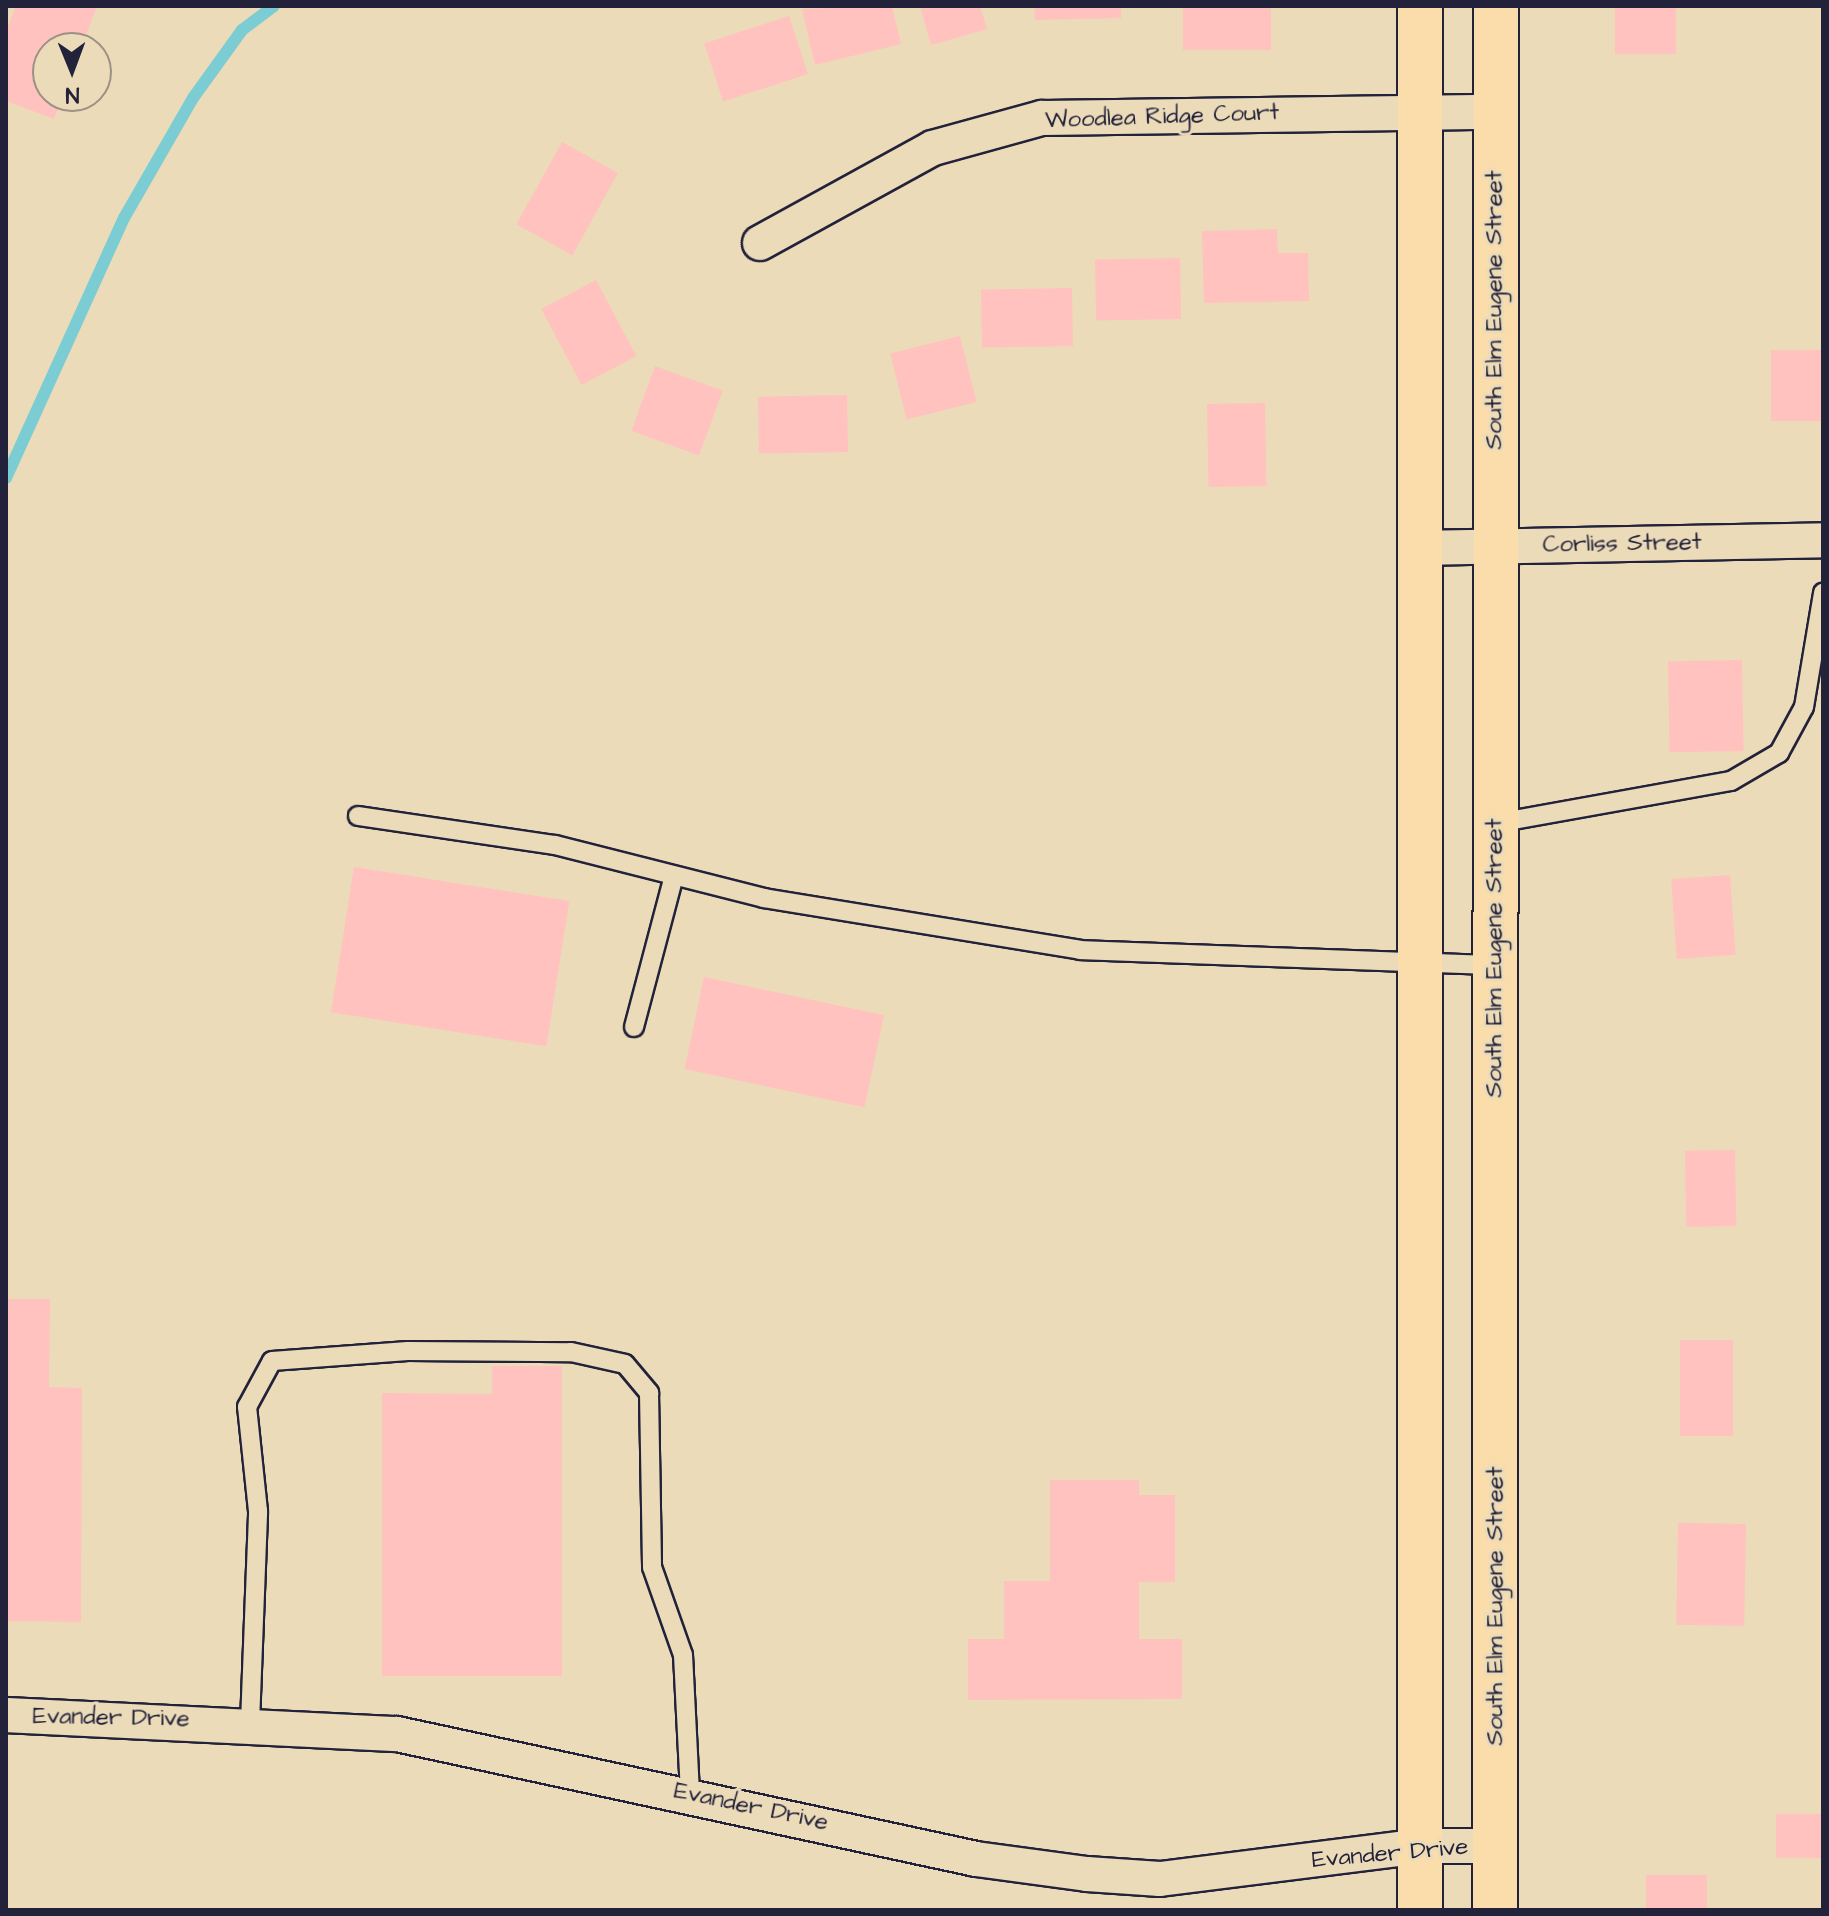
<!DOCTYPE html>
<style>
body{margin:0}
#map{position:relative;width:1829px;height:1916px;overflow:hidden;background:#ecdbb8;font-family:"Architects Daughter",sans-serif}
div>[style]{position:absolute}
.stream>*{height:12px;margin:-6px;padding:0 6px;transform-origin:6px;border-radius:6px;background:#7bccd3}
.building>*{inset:0;background:#ffc2bf;transform-origin:0 0}
.roads{filter:drop-shadow(2px 0 #22223b) drop-shadow(-2px 0 #22223b) drop-shadow(0 2px #22223b) drop-shadow(0 -2px #22223b)}
.service>*{height:18px;margin:-9px;padding:0 9px;transform-origin:9px;border-radius:9px;background:#ecdbb8}
.minor>*{height:34px;margin:-17px;padding:0 17px;transform-origin:17px;border-radius:17px;background:#ecdbb8}
.primary>*{height:44px;margin:-22px;padding:0 22px;transform-origin:22px;border-radius:22px;background:#faddab}
span{translate:-50% -50%;white-space:nowrap;text-align:center;line-height:1.15;-webkit-text-stroke:6px #ecdbb8;paint-order:stroke}
.street-label{font-size:24px;color:#22223b}
.frame{position:absolute;inset:0;border:8px solid #22223b;pointer-events:none}
.north{position:absolute;left:32px;top:32px;width:80px;height:80px;box-sizing:border-box;background:#ecdbb8;border:2px solid #9b9186;border-radius:50%;rotate:179deg;font-size:22px;font-weight:700;line-height:32px;text-align:center;color:#22223b}
.north::after{content:'';display:block;margin:auto;width:28px;height:36px;background:#22223b;clip-path:polygon(50% 0,100% 100%,50% 72%,0 100%)}
</style>
<div id="map">
<div class="stream">
<i style="left:6px;top:478px;width:286px;rotate:-65.6deg"></i>
<i style="left:124px;top:218px;width:138px;rotate:-60.1deg"></i>
<i style="left:193px;top:98px;width:84px;rotate:-54.2deg"></i>
<i style="left:242px;top:30px;width:40px;rotate:-37deg"></i>
</div>
<div class="building">
<i style="clip-path:polygon(16px 6px,97px 6px,81px 48px,48px 48px,48px 96px,63px 96px,54px 119px,6px 101px,6px 31px)"></i>
<i style="clip-path:polygon(892px 6px,901px 44px,815px 65px,802px 9px)"></i>
<i style="clip-path:polygon(920px 6px,980px 6px,987px 29px,931px 45px)"></i>
<i style="clip-path:polygon(1034px 6px,1121px 6px,1121px 18px,1035px 20px)"></i>
<i style="left:1183px;top:6px;width:88px;height:44px"></i>
<i style="left:1615px;top:6px;width:61px;height:48px"></i>
<i style="left:789px;top:16px;width:61px;height:89px;rotate:72deg"></i>
<i style="left:562px;top:142px;width:64px;height:94px;rotate:29deg"></i>
<i style="clip-path:polygon(1277px 229px,1278px 253px,1308px 253px,1309px 301px,1204px 303px,1202px 231px)"></i>
<i style="left:1180px;top:258px;width:61px;height:85px;rotate:89deg"></i>
<i style="left:596px;top:280px;width:86px;height:62px;rotate:62deg"></i>
<i style="left:1072px;top:288px;width:58px;height:91px;rotate:89deg"></i>
<i style="left:960px;top:336px;width:68px;height:72px;rotate:76deg"></i>
<i style="left:1823px;top:350px;width:71px;height:52px;rotate:90deg"></i>
<i style="left:655px;top:366px;width:72px;height:69px;rotate:20deg"></i>
<i style="left:847px;top:395px;width:57px;height:89px;rotate:89deg"></i>
<i style="left:1265px;top:403px;width:83px;height:58px;rotate:89deg"></i>
<i style="left:1742px;top:660px;width:91px;height:74px;rotate:89deg"></i>
<i style="left:354px;top:867px;width:218px;height:147px;rotate:9deg"></i>
<i style="left:1730px;top:875px;width:80px;height:59px;rotate:86deg"></i>
<i style="left:704px;top:977px;width:184px;height:94px;rotate:12deg"></i>
<i style="left:1735px;top:1150px;width:76px;height:50px;rotate:89deg"></i>
<i style="clip-path:polygon(6px 1299px,50px 1299px,49px 1387px,82px 1388px,81px 1622px,6px 1621px)"></i>
<i style="left:1680px;top:1340px;width:53px;height:96px"></i>
<i style="clip-path:polygon(492px 1366px,562px 1366px,562px 1676px,382px 1676px,382px 1393px,492px 1394px)"></i>
<i style="clip-path:polygon(1050px 1480px,1139px 1480px,1139px 1495px,1175px 1495px,1175px 1582px,1139px 1582px,1139px 1639px,1182px 1639px,1182px 1699px,968px 1700px,968px 1639px,1004px 1639px,1004px 1581px,1050px 1581px)"></i>
<i style="left:1746px;top:1524px;width:102px;height:68px;rotate:91deg"></i>
<i style="left:1823px;top:1814px;width:44px;height:47px;rotate:90deg"></i>
<i style="left:1707px;top:1875px;width:35px;height:61px;rotate:90deg"></i>
</div>
<div class="roads">
<div class="service">
<i style="left:358px;top:816px;width:199px;rotate:8.4deg"></i>
<i style="left:555px;top:845px;width:216px;rotate:14.2deg"></i>
<i style="left:764px;top:898px;width:320px;rotate:9.3deg"></i>
<i style="left:1080px;top:950px;width:415px;rotate:2.1deg"></i>
<i style="left:1497px;top:823px;width:238px;rotate:-10.2deg"></i>
<i style="left:1731px;top:781px;width:56px;rotate:-30.3deg"></i>
<i style="left:1779px;top:753px;width:52px;rotate:-61.5deg"></i>
<i style="left:1804px;top:707px;width:116px;rotate:-80.5deg"></i>
<i style="left:634px;top:1027px;width:156px;rotate:-75.2deg"></i>
<i style="left:250px;top:1723px;width:212px;rotate:-87.8deg"></i>
<i style="left:258px;top:1511px;width:105px;rotate:-96deg"></i>
<i style="left:247px;top:1407px;width:52px;rotate:-61.5deg"></i>
<i style="left:272px;top:1361px;width:136px;rotate:-4.2deg"></i>
<i style="left:408px;top:1351px;width:163px;rotate:0.4deg"></i>
<i style="left:571px;top:1352px;width:55px;rotate:12.5deg"></i>
<i style="left:625px;top:1364px;width:38px;rotate:50deg"></i>
<i style="left:649px;top:1393px;width:174px;rotate:89deg"></i>
<i style="left:652px;top:1567px;width:93px;rotate:70.6deg"></i>
<i style="left:683px;top:1655px;width:138px;rotate:87.1deg"></i>
</div>
<div class="minor">
<i style="left:760px;top:243px;width:197px;rotate:-28.8deg"></i>
<i style="left:933px;top:148px;width:113px;rotate:-15.4deg"></i>
<i style="left:1042px;top:118px;width:453px;rotate:-0.8deg"></i>
<i style="left:1421px;top:548px;width:402px;rotate:-1.1deg"></i>
<i style="left:6px;top:1715px;width:391px;rotate:2.8deg"></i>
<i style="left:397px;top:1734px;width:592px;rotate:12.18deg"></i>
<i style="left:976px;top:1859px;width:112px;rotate:7.7deg"></i>
<i style="left:1087px;top:1874px;width:73px;rotate:3.9deg"></i>
<i style="left:1160px;top:1879px;width:263px;rotate:-7.2deg"></i>
<i style="left:1421px;top:1846px;width:74px"></i>
</div>
<div class="primary">
<i style="left:1420px;top:6px;width:1904px;rotate:90deg"></i>
<i style="left:1495px;top:1910px;width:1904px;rotate:-89.97deg"></i>
</div>
</div>
<div class="street-label">
<span style="left:1162px;top:117px;rotate:-2deg">Woodlea Ridge Court</span>
<span style="left:1495px;top:310px;rotate:-90deg">South Elm Eugene Street</span>
<span style="left:1622px;top:544px;rotate:-1deg">Corliss Street</span>
<span style="left:1495px;top:958px;rotate:-90deg">South Elm Eugene Street</span>
<span style="left:1496px;top:1606px;rotate:-90deg">South Elm Eugene Street</span>
<span style="left:111px;top:1718px;rotate:1deg">Evander Drive</span>
<span style="left:751px;top:1807px;rotate:12deg">Evander Drive</span>
<span style="left:1390px;top:1854px;rotate:-5deg">Evander Drive</span>
</div>
<div class="frame"></div>
<div class="north">N</div>
</div>
